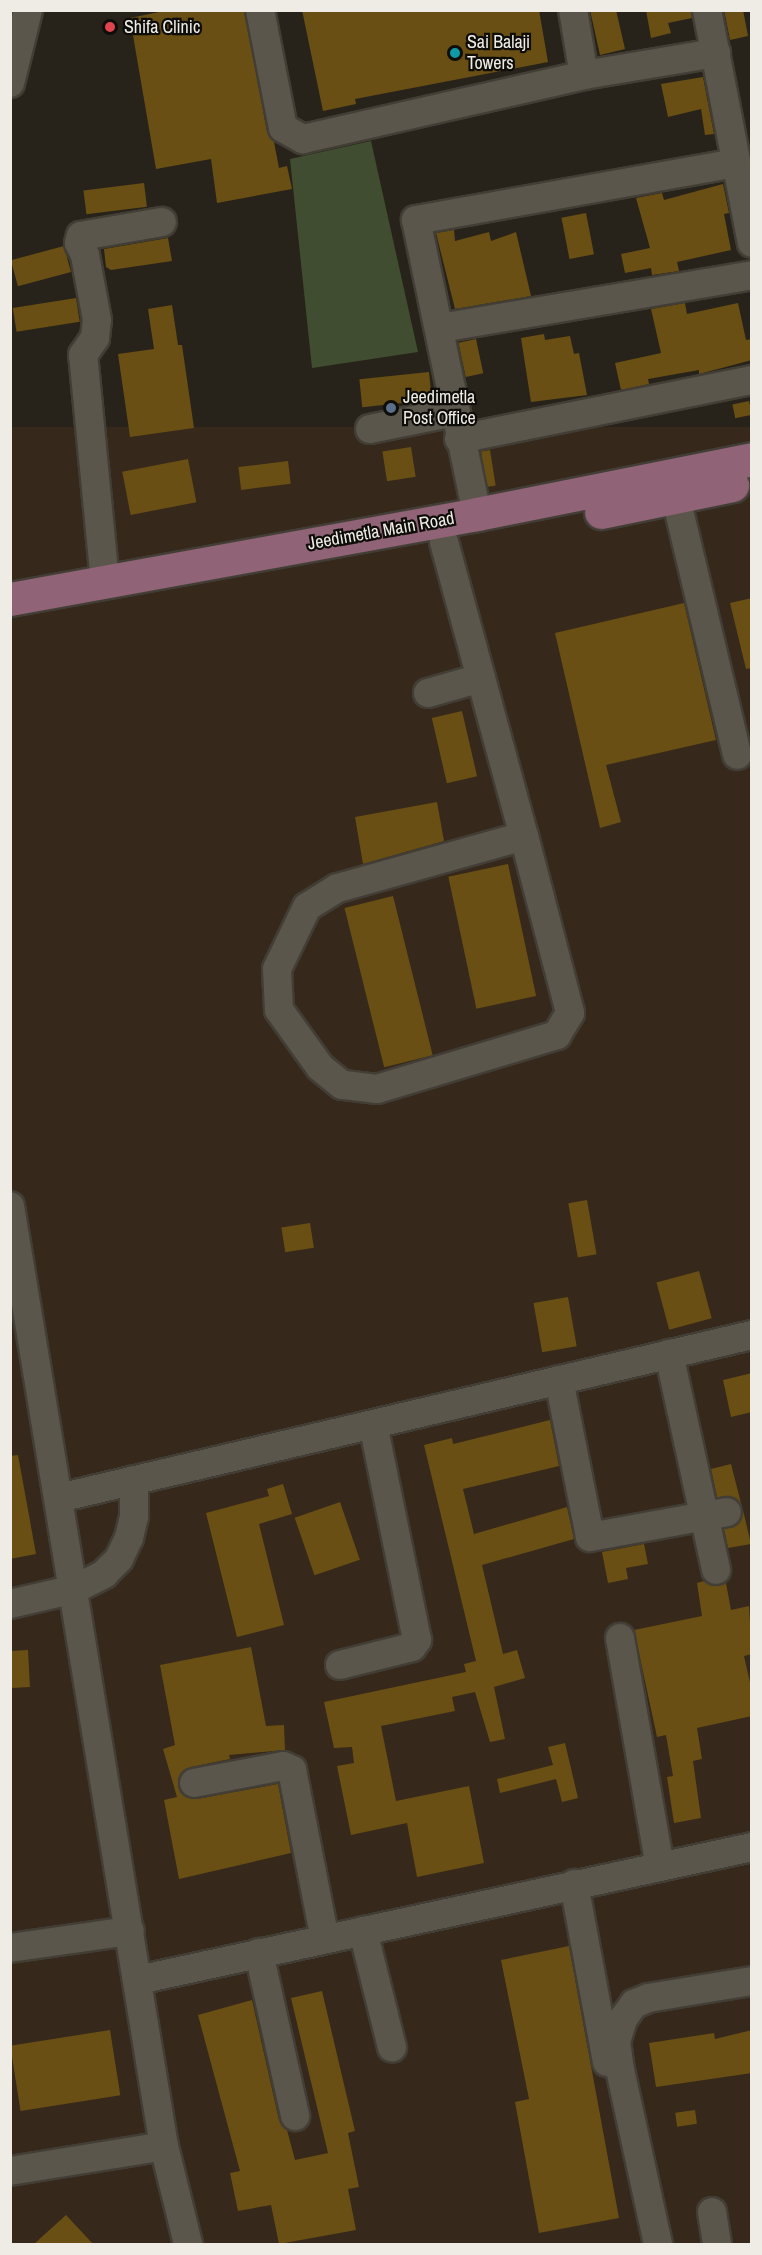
<!DOCTYPE html>
<style>
body{margin:0}
#map{position:relative;width:762px;height:2255px;overflow:hidden;background:#28231a;font-family:"Archivo Narrow",sans-serif}
div>[style]{position:absolute}
.industrial>*{inset:0;background:#36281b;transform-origin:0 0}
.green>*{inset:0;background:#404d30}
.building>*{inset:0;background:#694f13;transform-origin:0 0}
.roads{filter:drop-shadow(2px 0 #423e36) drop-shadow(-2px 0 #423e36) drop-shadow(0 2px #423e36) drop-shadow(0 -2px #423e36)}
.minor>*{height:28px;margin:-14px;padding:0 14px;transform-origin:14px;border-radius:14px;background:#5b564b}
.major>*{height:33px;margin:-16.5px;padding:0 16.5px;transform-origin:16.5px;border-radius:16.5px;background:#906376}
.dots>*{width:16px;height:16px;translate:-50% -50%;box-sizing:border-box;border:3px solid #0f0d09;border-radius:50%}
span{translate:-50% -50%;white-space:nowrap;text-align:center;line-height:1.15;-webkit-text-stroke:4.5px #0f0d09;paint-order:stroke}
.poi-label{font-size:18px;color:#efece6}
.left{translate:0 -50%;text-align:left}
.street-label{font-size:18px;color:#efece6}
.frame{position:absolute;inset:0;border:12px solid #efece6;pointer-events:none}
</style>
<div id="map">
<div class="industrial">
<i style="left:751px;top:427px;width:1817px;height:754px;rotate:90deg"></i>
</div>
<div class="green">
<i style="clip-path:polygon(371px 141px,418px 352px,312px 368px,290px 159px)"></i>
</div>
<div class="building">
<i style="clip-path:polygon(169px 10px,244px 10px,267px 131px,274px 142px,279px 168px,287px 166px,292px 189px,217px 203px,211px 159px,156px 169px,130px 18px)"></i>
<i style="clip-path:polygon(302px 10px,539px 10px,548px 62px,355px 99px,356px 104px,323px 111px)"></i>
<i style="clip-path:polygon(590px 10px,616px 10px,625px 49px,600px 55px)"></i>
<i style="clip-path:polygon(646px 10px,691px 10px,692px 18px,668px 23px,671px 33px,651px 38px)"></i>
<i style="clip-path:polygon(724px 10px,743px 10px,748px 36px,730px 40px)"></i>
<i style="clip-path:polygon(703px 77px,714px 134px,705px 135px,701px 109px,668px 117px,661px 84px)"></i>
<i style="left:144px;top:183px;width:24px;height:61px;rotate:83deg"></i>
<i style="clip-path:polygon(723px 184px,729px 213px,724px 214px,731px 250px,677px 262px,679px 271px,652px 275px,651px 268px,625px 273px,621px 254px,650px 248px,636px 198px,662px 193px,664px 200px)"></i>
<i style="left:586px;top:213px;width:42px;height:25px;rotate:79deg"></i>
<i style="clip-path:polygon(454px 230px,455px 241px,489px 232px,491px 241px,516px 232px,531px 296px,455px 309px,436px 233px)"></i>
<i style="clip-path:polygon(168px 238px,172px 261px,111px 270px,106px 267px,104px 249px)"></i>
<i style="left:64px;top:246px;width:27px;height:55px;rotate:75deg"></i>
<i style="left:76px;top:298px;width:24px;height:64px;rotate:81deg"></i>
<i style="clip-path:polygon(685px 303px,687px 314px,738px 303px,746px 340px,752px 339px,752px 360px,699px 374px,699px 370px,648px 379px,649px 384px,621px 390px,615px 363px,661px 353px,651px 309px)"></i>
<i style="clip-path:polygon(172px 305px,178px 345px,182px 345px,194px 428px,130px 437px,118px 354px,154px 349px,148px 309px)"></i>
<i style="clip-path:polygon(544px 334px,545px 340px,570px 336px,574px 354px,579px 353px,587px 395px,531px 402px,521px 338px)"></i>
<i style="left:476px;top:339px;width:35px;height:18px;rotate:78deg"></i>
<i style="left:429px;top:372px;width:28px;height:70px;rotate:84deg"></i>
<i style="left:749px;top:401px;width:14px;height:17px;rotate:78deg"></i>
<i style="left:411px;top:447px;width:30px;height:29px;rotate:81deg"></i>
<i style="left:490px;top:450px;width:36px;height:9px;rotate:81deg"></i>
<i style="left:188px;top:459px;width:44px;height:67px;rotate:79deg"></i>
<i style="left:288px;top:461px;width:23px;height:50px;rotate:83deg"></i>
<i style="clip-path:polygon(752px 598px,752px 668px,746px 669px,730px 603px)"></i>
<i style="clip-path:polygon(684px 603px,716px 740px,606px 765px,621px 822px,600px 828px,555px 633px)"></i>
<i style="left:462px;top:711px;width:67px;height:31px;rotate:77deg"></i>
<i style="clip-path:polygon(437px 802px,444px 841px,363px 864px,355px 817px)"></i>
<i style="left:508px;top:864px;width:135px;height:61px;rotate:78deg"></i>
<i style="left:393px;top:896px;width:164px;height:50px;rotate:76deg"></i>
<i style="left:587px;top:1200px;width:55px;height:19px;rotate:80deg"></i>
<i style="left:310px;top:1223px;width:25px;height:29px;rotate:81deg"></i>
<i style="left:699px;top:1271px;width:49px;height:44px;rotate:75deg"></i>
<i style="left:568px;top:1297px;width:50px;height:35px;rotate:80deg"></i>
<i style="clip-path:polygon(752px 1373px,752px 1412px,731px 1417px,723px 1380px)"></i>
<i style="clip-path:polygon(550px 1420px,559px 1466px,463px 1489px,474px 1534px,567px 1507px,574px 1539px,482px 1565px,503px 1654px,517px 1650px,525px 1678px,494px 1687px,505px 1739px,490px 1742px,475px 1692px,452px 1697px,455px 1711px,381px 1726px,396px 1801px,469px 1786px,484px 1863px,417px 1877px,407px 1823px,351px 1835px,337px 1766px,354px 1763px,352px 1747px,334px 1748px,324px 1702px,466px 1672px,464px 1664px,476px 1661px,424px 1445px,452px 1438px,453px 1444px)"></i>
<i style="clip-path:polygon(18px 1455px,36px 1554px,10px 1559px,10px 1456px)"></i>
<i style="clip-path:polygon(731px 1464px,742px 1507px,733px 1497px,717px 1497px,711px 1469px)"></i>
<i style="clip-path:polygon(283px 1484px,292px 1514px,259px 1524px,284px 1625px,237px 1637px,206px 1513px,269px 1496px,267px 1489px)"></i>
<i style="left:340px;top:1502px;width:61px;height:48px;rotate:71deg"></i>
<i style="clip-path:polygon(743px 1510px,751px 1544px,728px 1548px,724px 1529px,738px 1524px)"></i>
<i style="clip-path:polygon(644px 1544px,648px 1564px,626px 1568px,628px 1579px,608px 1583px,602px 1552px)"></i>
<i style="clip-path:polygon(704px 1581px,712px 1586px,726px 1583px,731px 1610px,749px 1606px,752px 1654px,744px 1656px,752px 1691px,752px 1716px,697px 1728px,702px 1759px,693px 1761px,701px 1818px,674px 1823px,667px 1777px,673px 1776px,666px 1735px,657px 1737px,634px 1630px,702px 1616px,697px 1583px)"></i>
<i style="clip-path:polygon(251px 1647px,266px 1726px,284px 1725px,285px 1750px,229px 1755px,230px 1759px,191px 1767px,179px 1777px,178px 1787px,182px 1794px,197px 1799px,278px 1784px,291px 1853px,179px 1879px,164px 1800px,177px 1797px,163px 1749px,175px 1745px,160px 1665px)"></i>
<i style="left:28px;top:1650px;width:37px;height:18px;rotate:87deg"></i>
<i style="clip-path:polygon(565px 1743px,578px 1798px,562px 1802px,556px 1779px,500px 1793px,497px 1779px,553px 1765px,548px 1747px)"></i>
<i style="clip-path:polygon(569px 1946px,619px 2218px,539px 2233px,515px 2102px,529px 2099px,501px 1960px)"></i>
<i style="clip-path:polygon(322px 1991px,355px 2131px,348px 2133px,359px 2187px,348px 2189px,356px 2230px,279px 2244px,271px 2205px,238px 2211px,230px 2173px,240px 2171px,198px 2015px,252px 2000px,279px 2120px,287px 2130px,295px 2160px,328px 2153px,291px 1998px)"></i>
<i style="left:110px;top:2030px;width:66px;height:101px;rotate:81deg"></i>
<i style="clip-path:polygon(752px 2030px,752px 2073px,656px 2087px,649px 2043px,714px 2033px,715px 2039px)"></i>
<i style="left:695px;top:2110px;width:14px;height:20px;rotate:82deg"></i>
<i style="clip-path:polygon(66px 2215px,93px 2244px,34px 2244px)"></i>
</div>
<div class="roads">
<div class="minor">
<i style="left:260px;top:10px;width:120px;rotate:79deg"></i>
<i style="left:283px;top:128px;width:23px;rotate:29deg"></i>
<i style="left:303px;top:139px;width:288px;rotate:-12.8deg"></i>
<i style="left:573px;top:10px;width:66px;rotate:80.4deg"></i>
<i style="left:584px;top:75px;width:134px;rotate:-9.5deg"></i>
<i style="left:707px;top:10px;width:237px;rotate:79.1deg"></i>
<i style="left:10px;top:83px;width:75px;rotate:-76.1deg"></i>
<i style="left:440px;top:328px;width:316px;rotate:-9.6deg"></i>
<i style="left:370px;top:429px;width:86px;rotate:-11.4deg"></i>
<i style="left:459px;top:439px;width:299px;rotate:-11.4deg"></i>
<i style="left:676px;top:498px;width:264px;rotate:76.6deg"></i>
<i style="left:477px;top:514px;width:300px;rotate:-101.7deg"></i>
<i style="left:416px;top:220px;width:325px;rotate:-10.1deg"></i>
<i style="left:444px;top:542px;width:305px;rotate:74.8deg"></i>
<i style="left:524px;top:836px;width:183px;rotate:75.4deg"></i>
<i style="left:570px;top:1013px;width:26px;rotate:121deg"></i>
<i style="left:557px;top:1035px;width:188px;rotate:163.3deg"></i>
<i style="left:377px;top:1089px;width:35px;rotate:-173deg"></i>
<i style="left:342px;top:1085px;width:28px;rotate:-141deg"></i>
<i style="left:320px;top:1067px;width:70px;rotate:-125.7deg"></i>
<i style="left:279px;top:1010px;width:41px;rotate:-92.8deg"></i>
<i style="left:277px;top:969px;width:69px;rotate:-64.2deg"></i>
<i style="left:307px;top:907px;width:36px;rotate:-32deg"></i>
<i style="left:338px;top:888px;width:193px;rotate:-15.6deg"></i>
<i style="left:105px;top:582px;width:228px;rotate:-95.5deg"></i>
<i style="left:83px;top:355px;width:21px;rotate:-55deg"></i>
<i style="left:95px;top:338px;width:18px;rotate:-84deg"></i>
<i style="left:97px;top:320px;width:66px;rotate:-100.5deg"></i>
<i style="left:85px;top:255px;width:13px;rotate:-117deg"></i>
<i style="left:79px;top:243px;width:7px;rotate:-74deg"></i>
<i style="left:81px;top:236px;width:82px;rotate:-9.8deg"></i>
<i style="left:428px;top:693px;width:55px;rotate:-15.8deg"></i>
<i style="left:10px;top:1206px;width:953px;rotate:80.7deg"></i>
<i style="left:164px;top:2146px;width:101px;rotate:76.2deg"></i>
<i style="left:669px;top:1354px;width:221px;rotate:77.7deg"></i>
<i style="left:559px;top:1380px;width:160px;rotate:78.8deg"></i>
<i style="left:590px;top:1537px;width:139px;rotate:-10.3deg"></i>
<i style="left:59px;top:1498px;width:712px;rotate:-13.24deg"></i>
<i style="left:10px;top:1604px;width:67px;rotate:-13deg"></i>
<i style="left:75px;top:1589px;width:33px;rotate:-27deg"></i>
<i style="left:104px;top:1574px;width:21px;rotate:-45deg"></i>
<i style="left:119px;top:1559px;width:23px;rotate:-65deg"></i>
<i style="left:129px;top:1538px;width:22px;rotate:-77deg"></i>
<i style="left:134px;top:1517px;width:37px;rotate:-90deg"></i>
<i style="left:620px;top:1638px;width:232px;rotate:80.1deg"></i>
<i style="left:340px;top:1665px;width:74px;rotate:-14deg"></i>
<i style="left:412px;top:1647px;width:9px;rotate:-54deg"></i>
<i style="left:417px;top:1640px;width:220px;rotate:-101.5deg"></i>
<i style="left:194px;top:1783px;width:91px;rotate:-10.8deg"></i>
<i style="left:283px;top:1766px;width:10px;rotate:24deg"></i>
<i style="left:292px;top:1770px;width:172px;rotate:79deg"></i>
<i style="left:574px;top:1884px;width:181px;rotate:79.5deg"></i>
<i style="left:363px;top:1931px;width:120px;rotate:76deg"></i>
<i style="left:10px;top:1948px;width:121px;rotate:-8.1deg"></i>
<i style="left:259px;top:1953px;width:167px;rotate:77.5deg"></i>
<i style="left:138px;top:1980px;width:628px;rotate:-12.22deg"></i>
<i style="left:10px;top:2171px;width:156px;rotate:-9.2deg"></i>
<i style="left:712px;top:2212px;width:32px;rotate:81deg"></i>
<i style="left:658px;top:2244px;width:178px;rotate:-102.3deg"></i>
<i style="left:620px;top:2070px;width:28px;rotate:-98deg"></i>
<i style="left:616px;top:2042px;width:24px;rotate:-73deg"></i>
<i style="left:623px;top:2019px;width:19px;rotate:-54deg"></i>
<i style="left:634px;top:2004px;width:15px;rotate:-23deg"></i>
<i style="left:648px;top:1998px;width:105px;rotate:-9.3deg"></i>
</div>
<div class="major">
<i style="left:601px;top:512px;width:134px;rotate:-11.6deg"></i>
<i style="left:10px;top:599px;width:475px;rotate:-10.3deg"></i>
<i style="left:477px;top:514px;width:280px;rotate:-11.3deg"></i>
</div>
</div>
<div class="dots">
<i style="left:110px;top:27px;background:#e0444e"></i>
<i style="left:455px;top:53px;background:#0f9aa8"></i>
<i style="left:391px;top:408px;background:#5c6f8a"></i>
</div>
<div class="poi-label">
<span class="left" style="left:124px;top:27px">Shifa Clinic</span>
<span class="left" style="left:467px;top:53px">Sai Balaji<br>Towers</span>
<span class="left" style="left:403px;top:408px">Jeedimetla<br>Post Office</span>
</div>
<div class="street-label">
<span style="left:381px;top:531px;rotate:-10deg">Jeedimetla Main Road</span>
</div>
<div class="frame"></div>
</div>
